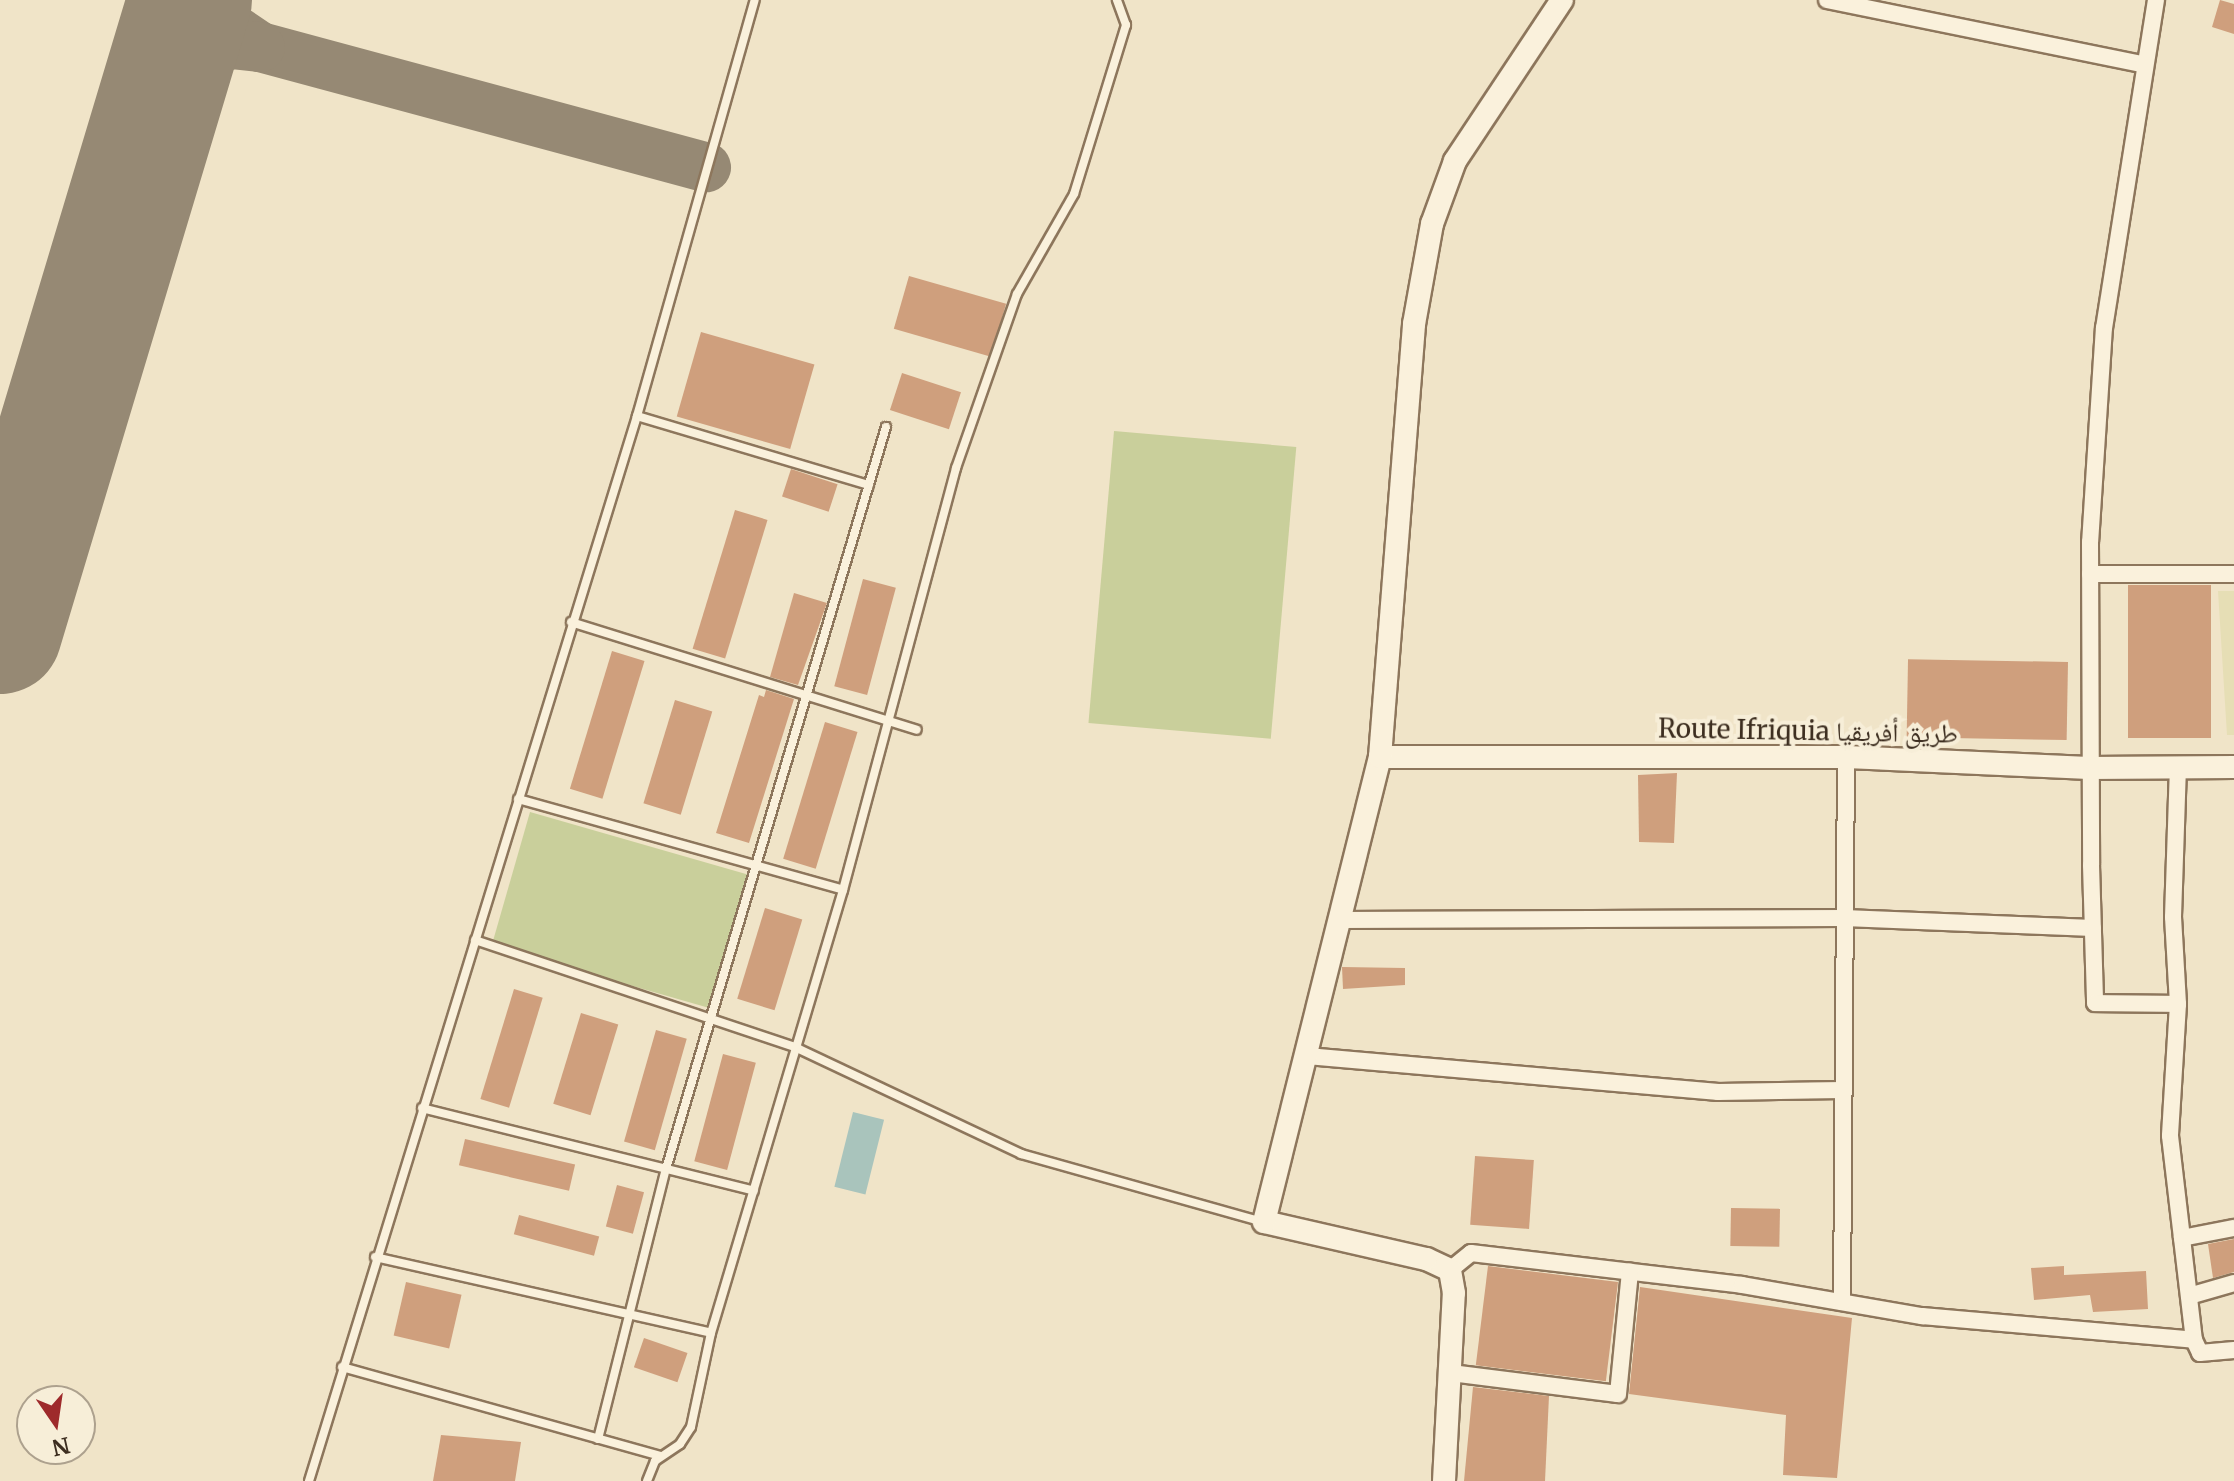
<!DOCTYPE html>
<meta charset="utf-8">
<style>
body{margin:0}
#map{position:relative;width:2234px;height:1481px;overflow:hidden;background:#f0e4c8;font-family:Merriweather,"Noto Naskh Arabic",serif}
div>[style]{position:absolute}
.farmland>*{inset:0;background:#e6deb5}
.green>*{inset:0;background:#c9cf9b;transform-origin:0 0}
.water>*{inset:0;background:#a9c4bc;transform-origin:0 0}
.taxiway>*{height:50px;margin:-25px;padding:0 25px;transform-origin:25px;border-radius:25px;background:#968974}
.runway>*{height:124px;margin:-62px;padding:0 62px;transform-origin:62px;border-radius:62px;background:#968974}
.building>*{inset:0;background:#cf9f7d;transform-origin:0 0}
.roads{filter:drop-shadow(2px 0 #8d765c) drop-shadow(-2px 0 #8d765c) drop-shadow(0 2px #8d765c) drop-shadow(0 -2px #8d765c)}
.lane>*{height:8px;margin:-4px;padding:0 4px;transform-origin:4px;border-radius:4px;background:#faf1dc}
.street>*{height:16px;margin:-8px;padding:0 8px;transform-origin:8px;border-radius:8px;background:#faf1dc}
.secondary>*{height:22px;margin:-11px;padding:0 11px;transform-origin:11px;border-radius:11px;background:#faf1dc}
span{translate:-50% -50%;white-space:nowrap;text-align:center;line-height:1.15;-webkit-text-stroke:8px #f7eed8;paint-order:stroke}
.street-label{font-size:26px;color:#3d2e20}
.north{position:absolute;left:16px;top:1385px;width:80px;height:80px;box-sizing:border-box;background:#f7eed8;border:2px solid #ada18e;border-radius:50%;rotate:167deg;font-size:22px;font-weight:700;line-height:32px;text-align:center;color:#3d2e20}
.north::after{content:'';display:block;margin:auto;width:28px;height:36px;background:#9e2a2b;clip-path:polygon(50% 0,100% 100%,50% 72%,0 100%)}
</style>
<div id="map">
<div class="farmland">
<i style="clip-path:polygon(2218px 591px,2234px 591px,2234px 735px,2227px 735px)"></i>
</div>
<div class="green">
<i style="left:1114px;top:431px;width:183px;height:293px;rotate:5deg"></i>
<i style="left:530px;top:812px;width:230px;height:139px;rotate:16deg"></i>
</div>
<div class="water">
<i style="left:853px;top:1112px;width:32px;height:77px;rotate:14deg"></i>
</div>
<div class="taxiway">
<i style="left:214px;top:0;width:30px;rotate:60deg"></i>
<i style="left:229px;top:26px;width:37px;rotate:34deg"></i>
<i style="left:260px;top:47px;width:462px;rotate:15.1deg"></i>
<i style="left:160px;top:101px;width:63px;rotate:-48.2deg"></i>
<i style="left:202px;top:54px;width:31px;rotate:-19deg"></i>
<i style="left:231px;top:44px;width:29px;rotate:6deg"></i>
</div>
<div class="runway">
<i style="left:0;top:632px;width:660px;rotate:-73.27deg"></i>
</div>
<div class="building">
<i style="clip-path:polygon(2220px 0,2234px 4px,2234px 34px,2212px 27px)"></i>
<i style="left:909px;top:276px;width:101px;height:55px;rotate:16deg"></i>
<i style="left:701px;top:332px;width:118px;height:88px;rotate:16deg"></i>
<i style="left:902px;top:373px;width:62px;height:39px;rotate:18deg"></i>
<i style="left:791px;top:469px;width:49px;height:29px;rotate:18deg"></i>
<i style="left:735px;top:510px;width:34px;height:145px;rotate:17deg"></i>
<i style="left:863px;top:579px;width:34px;height:111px;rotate:15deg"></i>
<i style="left:2128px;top:585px;width:83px;height:153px"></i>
<i style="clip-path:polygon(794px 593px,827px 603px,798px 685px,770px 677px)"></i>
<i style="left:612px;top:651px;width:34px;height:144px;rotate:17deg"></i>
<i style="left:2068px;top:662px;width:78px;height:160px;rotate:91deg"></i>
<i style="clip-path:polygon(766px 690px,794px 699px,749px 843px,716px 833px,759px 695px,764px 697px)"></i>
<i style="left:675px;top:700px;width:39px;height:108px;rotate:17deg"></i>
<i style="left:825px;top:722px;width:34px;height:143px;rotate:17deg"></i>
<i style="clip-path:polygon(1677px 773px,1674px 843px,1639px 842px,1638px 775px)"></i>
<i style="left:765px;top:908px;width:39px;height:95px;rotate:17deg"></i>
<i style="clip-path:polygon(1342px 967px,1405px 968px,1405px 985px,1343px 989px)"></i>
<i style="left:514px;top:989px;width:30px;height:115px;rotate:17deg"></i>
<i style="left:581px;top:1013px;width:39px;height:95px;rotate:17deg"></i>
<i style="left:656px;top:1030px;width:32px;height:116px;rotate:16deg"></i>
<i style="left:723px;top:1054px;width:34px;height:111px;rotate:15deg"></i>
<i style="left:465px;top:1139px;width:113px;height:27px;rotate:13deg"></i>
<i style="left:1475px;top:1156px;width:59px;height:69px;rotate:4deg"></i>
<i style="left:617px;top:1185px;width:28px;height:43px;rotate:15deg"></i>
<i style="left:1731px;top:1208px;width:49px;height:38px;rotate:1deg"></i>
<i style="left:519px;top:1215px;width:83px;height:20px;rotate:15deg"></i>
<i style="clip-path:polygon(2234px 1239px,2234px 1272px,2213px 1278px,2208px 1244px)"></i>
<i style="left:1488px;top:1266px;width:131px;height:100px;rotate:7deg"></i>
<i style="clip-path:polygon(2064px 1266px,2064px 1275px,2146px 1271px,2148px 1309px,2093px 1312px,2090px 1295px,2034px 1300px,2031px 1268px)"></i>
<i style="left:406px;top:1282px;width:57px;height:55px;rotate:13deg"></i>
<i style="clip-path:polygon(1640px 1287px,1852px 1318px,1837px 1478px,1783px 1475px,1786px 1415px,1629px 1394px)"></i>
<i style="left:644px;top:1338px;width:46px;height:31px;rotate:19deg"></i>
<i style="clip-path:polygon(1473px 1387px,1549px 1396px,1545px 1481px,1464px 1481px)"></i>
<i style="clip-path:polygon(441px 1435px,521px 1442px,515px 1481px,433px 1481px)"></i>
</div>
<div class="roads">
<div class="lane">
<i style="left:637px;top:416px;width:242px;rotate:16.6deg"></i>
<i style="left:571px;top:622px;width:362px;rotate:17.3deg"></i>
<i style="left:518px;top:799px;width:337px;rotate:15.6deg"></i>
<i style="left:475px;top:940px;width:340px;rotate:18.5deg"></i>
<i style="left:797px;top:1048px;width:248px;rotate:25.3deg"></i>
<i style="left:1021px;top:1154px;width:251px;rotate:15.7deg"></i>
<i style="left:422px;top:1108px;width:342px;rotate:14deg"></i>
<i style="left:375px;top:1257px;width:344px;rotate:12.7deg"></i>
<i style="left:342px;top:1367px;width:330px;rotate:15.6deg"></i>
<i style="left:598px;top:1439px;width:278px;rotate:-75.9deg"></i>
<i style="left:666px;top:1169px;width:774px;rotate:-73.49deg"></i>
<i style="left:309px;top:1481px;width:1114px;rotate:-72.88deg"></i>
<i style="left:637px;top:416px;width:432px;rotate:-74.2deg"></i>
<i style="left:647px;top:1481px;width:22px;rotate:-68deg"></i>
<i style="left:655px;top:1461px;width:30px;rotate:-34deg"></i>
<i style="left:680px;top:1444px;width:20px;rotate:-57deg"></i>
<i style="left:691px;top:1427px;width:96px;rotate:-78deg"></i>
<i style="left:711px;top:1333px;width:462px;rotate:-73.4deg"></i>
<i style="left:843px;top:890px;width:437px;rotate:-75deg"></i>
<i style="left:956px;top:468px;width:184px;rotate:-70.7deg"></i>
<i style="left:1017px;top:294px;width:115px;rotate:-60.3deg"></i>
<i style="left:1074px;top:194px;width:177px;rotate:-72.9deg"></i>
<i style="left:1126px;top:25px;width:27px;rotate:-110deg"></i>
</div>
<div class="street">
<i style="left:1827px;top:0;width:321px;rotate:11.5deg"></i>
<i style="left:2156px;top:0;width:331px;rotate:99deg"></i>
<i style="left:2104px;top:327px;width:215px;rotate:93.7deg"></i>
<i style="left:2090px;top:542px;width:323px;rotate:89.8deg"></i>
<i style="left:2091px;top:865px;width:138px;rotate:88.3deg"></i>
<i style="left:2095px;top:1003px;width:83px;rotate:0.7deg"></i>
<i style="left:2090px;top:574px;width:144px"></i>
<i style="left:2178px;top:766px;width:151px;rotate:91.9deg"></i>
<i style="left:2173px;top:917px;width:87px;rotate:86.7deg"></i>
<i style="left:2178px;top:1004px;width:132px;rotate:93.5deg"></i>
<i style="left:2170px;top:1136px;width:205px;rotate:83.3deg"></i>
<i style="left:1340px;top:920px;width:504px;rotate:-0.23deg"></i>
<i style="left:1844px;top:918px;width:249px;rotate:2.3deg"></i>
<i style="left:1307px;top:1056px;width:413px;rotate:5deg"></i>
<i style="left:1718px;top:1092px;width:125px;rotate:-0.9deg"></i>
<i style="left:2182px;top:1238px;width:53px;rotate:-10.9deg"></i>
<i style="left:1450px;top:1270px;width:27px;rotate:-39deg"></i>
<i style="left:1471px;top:1253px;width:273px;rotate:6.7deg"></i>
<i style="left:1742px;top:1285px;width:183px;rotate:9.8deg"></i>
<i style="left:1922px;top:1316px;width:273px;rotate:5deg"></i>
<i style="left:2194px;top:1340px;width:14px;rotate:65deg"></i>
<i style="left:2200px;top:1353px;width:34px;rotate:-5deg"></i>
<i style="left:2189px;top:1296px;width:47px;rotate:-16.1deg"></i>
<i style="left:1842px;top:1302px;width:545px;rotate:-89.58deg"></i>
<i style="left:1451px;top:1373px;width:168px;rotate:7.2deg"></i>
<i style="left:1618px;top:1394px;width:123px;rotate:-84.4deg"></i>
</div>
<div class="secondary">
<i style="left:1380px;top:757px;width:466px"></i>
<i style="left:1846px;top:757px;width:243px;rotate:2.6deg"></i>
<i style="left:2089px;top:768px;width:145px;rotate:-0.4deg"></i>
<i style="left:1444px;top:1481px;width:188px;rotate:-87deg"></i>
<i style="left:1454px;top:1293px;width:23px;rotate:-100deg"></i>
<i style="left:1450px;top:1270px;width:26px;rotate:-155deg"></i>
<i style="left:1426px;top:1259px;width:166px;rotate:-167.1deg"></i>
<i style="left:1264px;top:1222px;width:479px;rotate:-76deg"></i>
<i style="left:1380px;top:757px;width:434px;rotate:-85.5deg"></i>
<i style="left:1414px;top:324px;width:102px;rotate:-79.8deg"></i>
<i style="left:1432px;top:224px;width:67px;rotate:-69.9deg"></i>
<i style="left:1455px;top:161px;width:193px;rotate:-56.4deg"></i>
</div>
</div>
<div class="street-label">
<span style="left:1808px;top:731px;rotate:1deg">Route Ifriquia طريق أفريقيا</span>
</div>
<div class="north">N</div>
</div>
